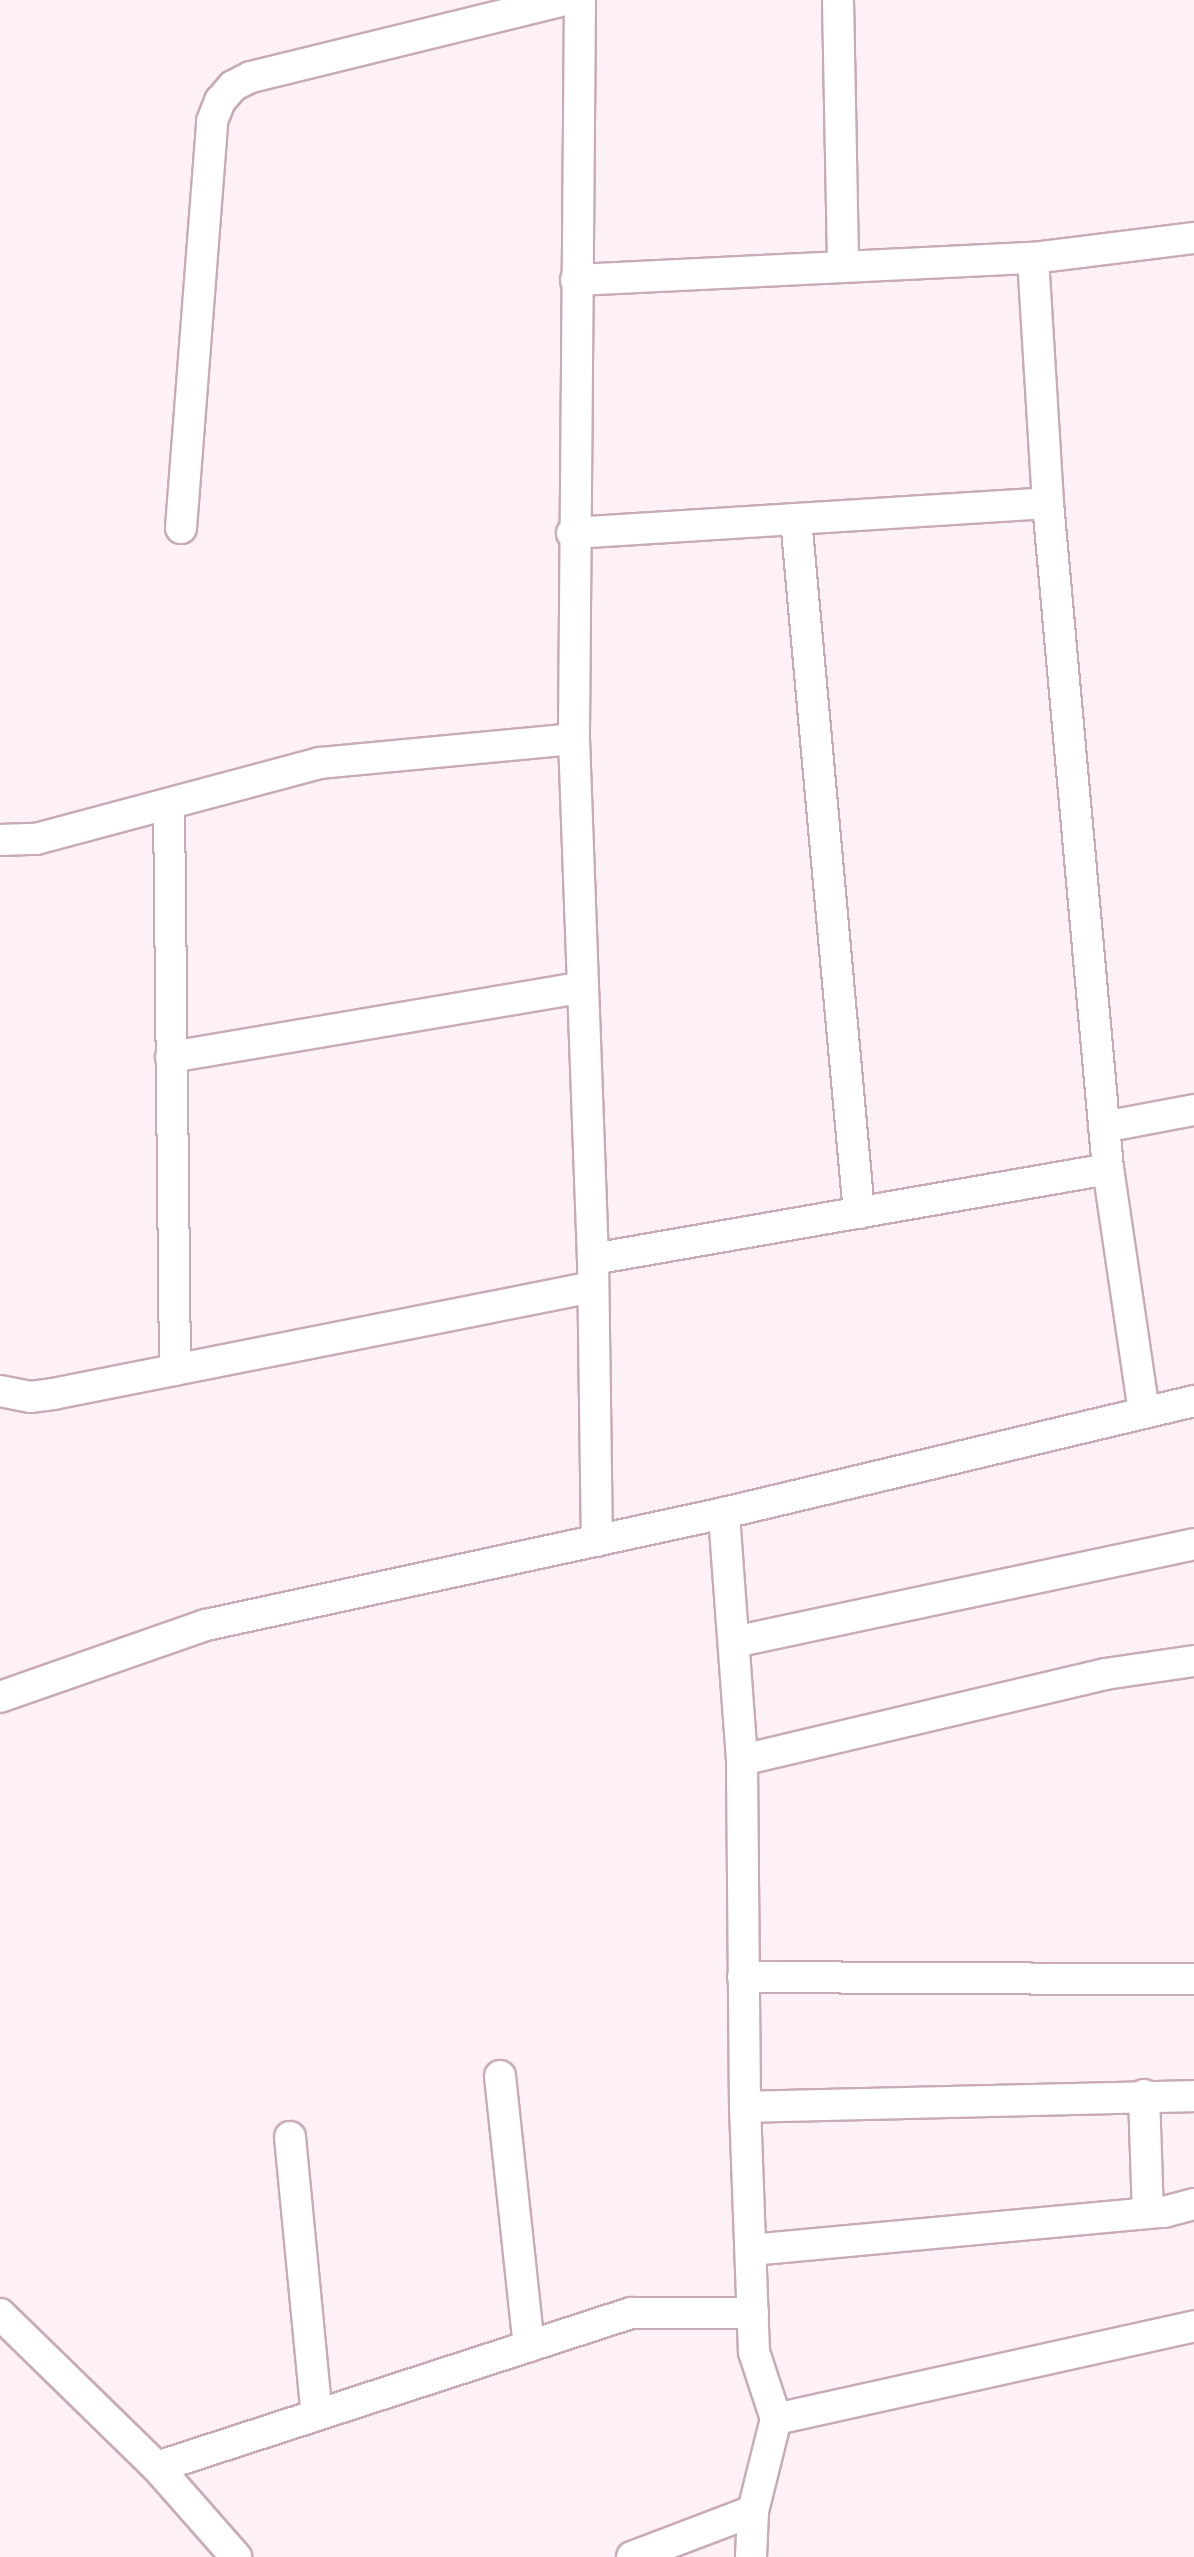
<!DOCTYPE html>
<style>
body{margin:0}
#map{position:relative;width:1194px;height:2557px;overflow:hidden;background:#fdf1f7;font-family:"Roboto Condensed",sans-serif}
div>[style]{position:absolute}
.roads{filter:drop-shadow(2px 0 #c8aab8) drop-shadow(-2px 0 #c8aab8) drop-shadow(0 2px #c8aab8) drop-shadow(0 -2px #c8aab8)}
.street>*{height:30px;margin:-15px;padding:0 15px;transform-origin:15px;border-radius:15px;background:#fff}
span{translate:-50% -50%;white-space:nowrap;text-align:center;line-height:1.15;-webkit-text-stroke:6px #fff;paint-order:stroke}
</style>
<div id="map">
<div class="roads">
<div class="street">
<i style="left:580px;top:0;width:739px;rotate:90.47deg"></i>
<i style="left:574px;top:739px;width:520px;rotate:87.91deg"></i>
<i style="left:593px;top:1259px;width:282px;rotate:89.2deg"></i>
<i style="left:838px;top:0;width:267px;rotate:88.9deg"></i>
<i style="left:576px;top:280px;width:458px;rotate:-2.8deg"></i>
<i style="left:796px;top:519px;width:697px;rotate:84.81deg"></i>
<i style="left:181px;top:528px;width:408px;rotate:-85.6deg"></i>
<i style="left:212px;top:121px;width:22px;rotate:-68deg"></i>
<i style="left:220px;top:101px;width:20px;rotate:-49deg"></i>
<i style="left:233px;top:86px;width:20px;rotate:-27deg"></i>
<i style="left:251px;top:77px;width:322px;rotate:-13.8deg"></i>
<i style="left:572px;top:533px;width:477px;rotate:-3.6deg"></i>
<i style="left:169px;top:804px;width:566px;rotate:89.39deg"></i>
<i style="left:0;top:840px;width:36px;rotate:-2deg"></i>
<i style="left:36px;top:839px;width:294px;rotate:-15deg"></i>
<i style="left:320px;top:763px;width:255px;rotate:-5.4deg"></i>
<i style="left:171px;top:1057px;width:416px;rotate:-9.6deg"></i>
<i style="left:1104px;top:1127px;width:92px;rotate:-10.7deg"></i>
<i style="left:593px;top:1259px;width:523px;rotate:-9.91deg"></i>
<i style="left:0;top:1391px;width:31px;rotate:11deg"></i>
<i style="left:30px;top:1397px;width:23px;rotate:-7deg"></i>
<i style="left:53px;top:1394px;width:550px;rotate:-11.21deg"></i>
<i style="left:1144px;top:1412px;width:246px;rotate:-98.4deg"></i>
<i style="left:1108px;top:1169px;width:669px;rotate:-95.15deg"></i>
<i style="left:1048px;top:503px;width:245px;rotate:-93.5deg"></i>
<i style="left:1033px;top:258px;width:162px;rotate:-7.1deg"></i>
<i style="left:734px;top:1642px;width:470px;rotate:-12deg"></i>
<i style="left:0;top:1697px;width:218px;rotate:-19.3deg"></i>
<i style="left:206px;top:1625px;width:530px;rotate:-12.2deg"></i>
<i style="left:742px;top:1760px;width:373px;rotate:-13.3deg"></i>
<i style="left:1105px;top:1674px;width:90px;rotate:-8.3deg"></i>
<i style="left:743px;top:1977px;width:451px;rotate:0.3deg"></i>
<i style="left:500px;top:2076px;width:272px;rotate:83.9deg"></i>
<i style="left:1144px;top:2095px;width:118px;rotate:88.1deg"></i>
<i style="left:745px;top:2107px;width:449px;rotate:-1.4deg"></i>
<i style="left:290px;top:2137px;width:279px;rotate:84.5deg"></i>
<i style="left:751px;top:2250px;width:415px;rotate:-5.3deg"></i>
<i style="left:1164px;top:2212px;width:31px;rotate:-15deg"></i>
<i style="left:0;top:2314px;width:219px;rotate:44.3deg"></i>
<i style="left:157px;top:2467px;width:120px;rotate:48.7deg"></i>
<i style="left:776px;top:2419px;width:428px;rotate:-12.5deg"></i>
<i style="left:157px;top:2467px;width:498px;rotate:-18deg"></i>
<i style="left:631px;top:2313px;width:122px"></i>
<i style="left:632px;top:2557px;width:129px;rotate:-20.8deg"></i>
<i style="left:753px;top:2511px;width:95px;rotate:-76deg"></i>
<i style="left:776px;top:2419px;width:71px;rotate:-108.2deg"></i>
<i style="left:754px;top:2352px;width:245px;rotate:-92.1deg"></i>
<i style="left:745px;top:2107px;width:347px;rotate:-90.5deg"></i>
<i style="left:742px;top:1760px;width:248px;rotate:-94.2deg"></i>
<i style="left:724px;top:1513px;width:483px;rotate:-13.4deg"></i>
<i style="left:751px;top:2557px;width:46px;rotate:-87.5deg"></i>
</div>
</div>
</div>
